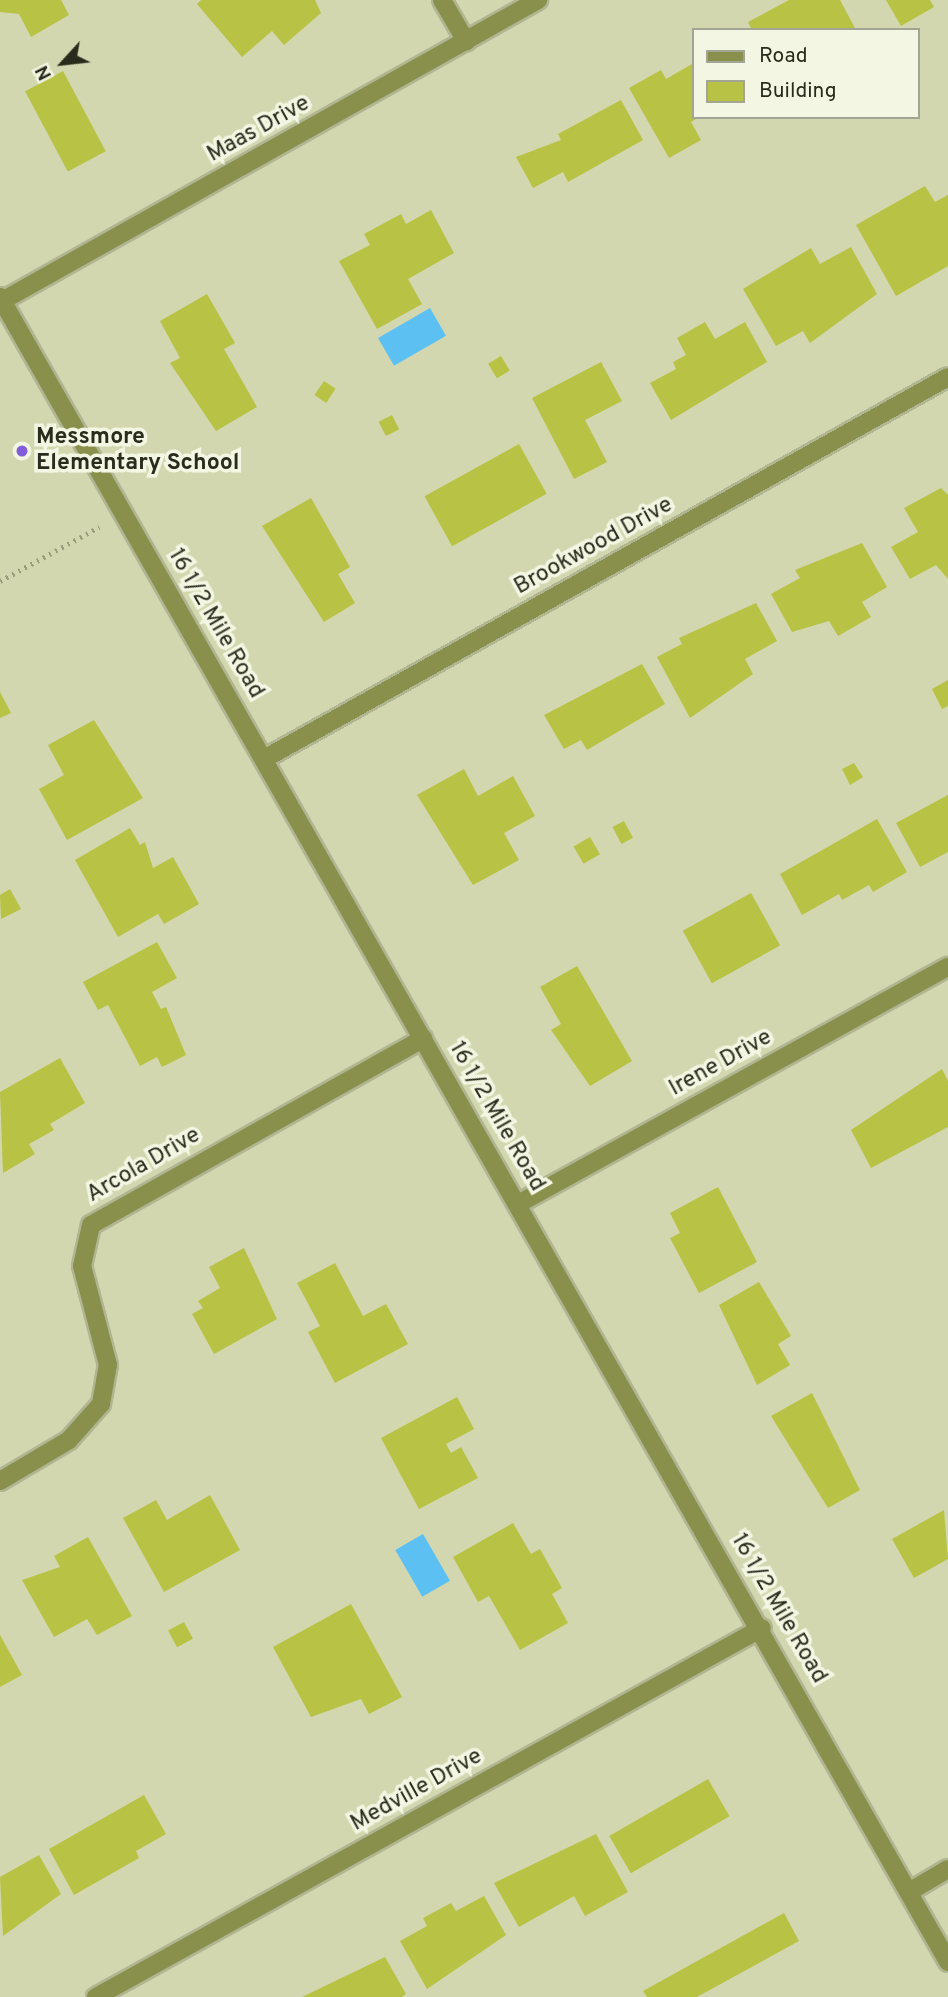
<!DOCTYPE html>
<style>
body{margin:0}
#map{position:relative;width:948px;height:1997px;overflow:hidden;background:#d2d7af;font-family:Overpass,sans-serif}
div>[style]{position:absolute}
.water>*{inset:0;background:#5dc0f3;transform-origin:0 0}
.building>*{inset:0;background:#b8c244;transform-origin:0 0}
.path>*{height:4.5px;margin-top:-2.25px;transform-origin:0;background:repeating-linear-gradient(90deg,#999d7e 0 2px,transparent 0 7px)}
.roads{filter:drop-shadow(2px 0 #b0b592) drop-shadow(-2px 0 #b0b592) drop-shadow(0 2px #b0b592) drop-shadow(0 -2px #b0b592)}
.minor>*{height:18px;margin:-9px;padding:0 9px;transform-origin:9px;border-radius:9px;background:#89904b}
.tertiary>*{height:18px;margin:-9px;padding:0 9px;transform-origin:9px;border-radius:9px;background:#89904b}
.dots>*{width:19px;height:19px;translate:-50% -50%;box-sizing:border-box;border:4px solid #f3f6e2;border-radius:50%}
span{translate:-50% -50%;white-space:nowrap;text-align:center;line-height:1.15;-webkit-text-stroke:7px #f3f6e2;paint-order:stroke}
.street-label{font-size:23px;color:#292b1c}
.poi-label{font-size:23px;color:#292b1c;font-weight:700}
.left{translate:0 -50%;text-align:left}
.legend{position:absolute;left:692px;top:28px;width:228px;height:91px;box-sizing:border-box;background:#f3f6e2;border:2px solid #a2a593;margin:0;padding:9px 12px;list-style:none;font-size:21px;color:#292b1c}
.legend li{display:flex;align-items:center;gap:14px;height:35px}
.legend b{width:35px;border:2px solid #a2a593}
.north{position:absolute;left:28px;top:28px;width:70px;height:70px;-webkit-text-stroke:5px #f3f6e2;paint-order:stroke;rotate:243deg;font-size:19px;font-weight:700;line-height:28px;text-align:center;color:#292b1c}
.north::after{content:'';display:block;margin:auto;width:24px;height:32px;background:#292b1c;clip-path:polygon(50% 0,100% 100%,50% 72%,0 100%)}
</style>
<div id="map">
<div class="water">
<i style="left:430px;top:308px;width:32px;height:60px;rotate:60deg"></i>
<i style="left:423px;top:1534px;width:54px;height:32px;rotate:60deg"></i>
</div>
<div class="building">
<i style="clip-path:polygon(0 0,61px 0,69px 15px,31px 37px,19px 14px,0 12px)"></i>
<i style="clip-path:polygon(201px 0,315px 0,321px 13px,284px 45px,272px 31px,242px 57px,197px 4px)"></i>
<i style="clip-path:polygon(789px 0,840px 0,856px 30px,752px 30px,748px 22px)"></i>
<i style="clip-path:polygon(886px 0,930px 0,934px 7px,901px 26px)"></i>
<i style="clip-path:polygon(692px 64px,699px 117px,691px 122px,701px 140px,669px 158px,629px 88px,661px 70px,666px 79px)"></i>
<i style="left:63px;top:71px;width:91px;height:43px;rotate:62deg"></i>
<i style="clip-path:polygon(621px 100px,643px 140px,568px 182px,563px 172px,533px 188px,516px 157px,561px 140px,558px 134px)"></i>
<i style="clip-path:polygon(925px 186px,935px 202px,948px 195px,948px 266px,896px 296px,856px 225px)"></i>
<i style="clip-path:polygon(431px 210px,454px 253px,408px 279px,422px 304px,377px 329px,339px 261px,370px 245px,364px 234px,401px 214px,406px 224px)"></i>
<i style="clip-path:polygon(851px 247px,877px 294px,810px 343px,803px 331px,776px 346px,743px 289px,811px 248px,820px 264px)"></i>
<i style="clip-path:polygon(207px 294px,235px 343px,224px 349px,257px 407px,216px 431px,170px 363px,180px 358px,160px 321px)"></i>
<i style="clip-path:polygon(705px 322px,715px 339px,745px 322px,767px 362px,671px 420px,650px 383px,676px 369px,673px 362px,686px 355px,677px 338px)"></i>
<i style="left:501px;top:356px;width:17px;height:15px;rotate:59deg"></i>
<i style="clip-path:polygon(601px 362px,622px 401px,585px 420px,607px 462px,574px 479px,532px 398px)"></i>
<i style="left:324px;top:381px;width:14px;height:17px;rotate:34deg"></i>
<i style="left:392px;top:415px;width:16px;height:15px;rotate:63deg"></i>
<i style="left:519px;top:444px;width:57px;height:108px;rotate:61deg"></i>
<i style="clip-path:polygon(941px 488px,948px 495px,948px 579px,936px 565px,910px 579px,891px 547px,918px 532px,904px 508px)"></i>
<i style="clip-path:polygon(311px 498px,350px 567px,338px 574px,355px 603px,324px 622px,262px 526px)"></i>
<i style="clip-path:polygon(862px 543px,887px 587px,862px 602px,871px 617px,838px 636px,829px 621px,792px 632px,771px 594px,800px 578px,795px 570px)"></i>
<i style="clip-path:polygon(756px 603px,777px 641px,745px 659px,753px 674px,690px 718px,657px 657px,682px 644px,679px 638px)"></i>
<i style="clip-path:polygon(642px 664px,665px 704px,587px 750px,581px 740px,564px 749px,544px 715px)"></i>
<i style="clip-path:polygon(948px 680px,948px 706px,942px 709px,932px 689px)"></i>
<i style="clip-path:polygon(0 692px,11px 713px,0 718px)"></i>
<i style="clip-path:polygon(94px 720px,143px 798px,67px 840px,39px 789px,64px 775px,48px 745px)"></i>
<i style="clip-path:polygon(854px 763px,863px 777px,850px 785px,842px 769px)"></i>
<i style="clip-path:polygon(464px 769px,478px 796px,513px 776px,535px 816px,504px 833px,519px 860px,473px 885px,417px 795px)"></i>
<i style="clip-path:polygon(948px 795px,948px 852px,920px 867px,896px 823px)"></i>
<i style="clip-path:polygon(877px 819px,907px 872px,873px 892px,869px 885px,842px 900px,839px 894px,802px 915px,780px 874px)"></i>
<i style="left:624px;top:821px;width:19px;height:13px;rotate:62deg"></i>
<i style="clip-path:polygon(130px 828px,140px 845px,145px 842px,153px 868px,173px 857px,199px 904px,164px 924px,158px 914px,118px 937px,75px 860px)"></i>
<i style="left:590px;top:837px;width:20px;height:19px;rotate:60deg"></i>
<i style="clip-path:polygon(10px 889px,21px 909px,1px 919px,0 895px)"></i>
<i style="left:751px;top:893px;width:60px;height:78px;rotate:61deg"></i>
<i style="clip-path:polygon(157px 942px,177px 978px,152px 992px,161px 1009px,166px 1007px,186px 1055px,162px 1067px,157px 1057px,140px 1066px,108px 1005px,98px 1010px,83px 982px)"></i>
<i style="clip-path:polygon(577px 966px,632px 1061px,590px 1086px,551px 1030px,561px 1024px,540px 987px)"></i>
<i style="clip-path:polygon(60px 1058px,85px 1103px,50px 1124px,54px 1130px,29px 1144px,35px 1154px,3px 1173px,0 1092px)"></i>
<i style="clip-path:polygon(942px 1069px,948px 1081px,948px 1127px,871px 1168px,851px 1130px)"></i>
<i style="clip-path:polygon(718px 1187px,757px 1262px,699px 1293px,670px 1238px,680px 1233px,670px 1213px)"></i>
<i style="clip-path:polygon(244px 1248px,277px 1319px,214px 1354px,192px 1314px,203px 1308px,198px 1301px,220px 1288px,209px 1267px)"></i>
<i style="clip-path:polygon(335px 1263px,363px 1316px,386px 1304px,408px 1344px,335px 1383px,308px 1332px,320px 1326px,297px 1283px)"></i>
<i style="clip-path:polygon(759px 1282px,791px 1336px,778px 1344px,790px 1365px,757px 1385px,719px 1305px)"></i>
<i style="clip-path:polygon(812px 1393px,860px 1490px,828px 1508px,771px 1416px)"></i>
<i style="clip-path:polygon(457px 1397px,474px 1429px,446px 1444px,451px 1453px,461px 1447px,478px 1478px,419px 1509px,381px 1438px)"></i>
<i style="clip-path:polygon(210px 1495px,240px 1550px,164px 1592px,123px 1518px,156px 1500px,167px 1520px)"></i>
<i style="clip-path:polygon(944px 1510px,948px 1559px,914px 1578px,892px 1539px)"></i>
<i style="clip-path:polygon(513px 1523px,531px 1554px,540px 1549px,562px 1588px,552px 1594px,568px 1623px,520px 1650px,489px 1596px,478px 1602px,453px 1557px)"></i>
<i style="clip-path:polygon(88px 1537px,132px 1616px,97px 1635px,87px 1619px,54px 1637px,22px 1580px,60px 1567px,54px 1556px)"></i>
<i style="clip-path:polygon(351px 1604px,402px 1697px,369px 1714px,361px 1699px,311px 1717px,273px 1647px)"></i>
<i style="left:184px;top:1622px;width:19px;height:18px;rotate:62deg"></i>
<i style="clip-path:polygon(0 1635px,22px 1675px,0 1687px)"></i>
<i style="left:708px;top:1779px;width:43px;height:114px;rotate:60deg"></i>
<i style="clip-path:polygon(144px 1795px,166px 1834px,136px 1851px,139px 1858px,74px 1895px,49px 1849px)"></i>
<i style="clip-path:polygon(596px 1834px,628px 1892px,585px 1916px,574px 1896px,519px 1927px,494px 1883px)"></i>
<i style="clip-path:polygon(39px 1855px,61px 1894px,3px 1936px,0 1877px)"></i>
<i style="clip-path:polygon(484px 1896px,506px 1935px,427px 1989px,400px 1941px,427px 1926px,423px 1918px,451px 1903px,456px 1911px)"></i>
<i style="clip-path:polygon(784px 1913px,799px 1941px,697px 1997px,647px 1997px,643px 1991px)"></i>
<i style="clip-path:polygon(385px 1957px,406px 1994px,402px 1997px,302px 1997px)"></i>
</div>
<div class="path">
<i style="left:0;top:581px;width:113px;rotate:-28.6deg"></i>
</div>
<div class="roads">
<div class="minor">
<i style="left:442px;top:0;width:48px;rotate:59.7deg"></i>
<i style="left:2px;top:301px;width:615px;rotate:-29.32deg"></i>
<i style="left:264px;top:759px;width:783px;rotate:-29.18deg"></i>
<i style="left:518px;top:1204px;width:491px;rotate:-28.9deg"></i>
<i style="left:0;top:1481px;width:80px;rotate:-30.7deg"></i>
<i style="left:69px;top:1440px;width:48px;rotate:-48.4deg"></i>
<i style="left:101px;top:1404px;width:40px;rotate:-80deg"></i>
<i style="left:108px;top:1365px;width:102px;rotate:-104.7deg"></i>
<i style="left:82px;top:1266px;width:42px;rotate:-77.6deg"></i>
<i style="left:91px;top:1225px;width:381px;rotate:-29.3deg"></i>
<i style="left:909px;top:1892px;width:45px;rotate:-30.5deg"></i>
<i style="left:96px;top:1997px;width:761px;rotate:-28.99deg"></i>
</div>
<div class="tertiary">
<i style="left:0;top:297px;width:1916px;rotate:60.34deg"></i>
</div>
</div>
<div class="dots">
<i style="left:22px;top:451px;background:#825dd8"></i>
</div>
<div class="street-label">
<span style="left:259px;top:130px;rotate:-29deg">Maas Drive</span>
<span style="left:594px;top:547px;rotate:-29deg">Brookwood Drive</span>
<span style="left:215px;top:624px;rotate:60deg">16 1/2 Mile Road</span>
<span style="left:721px;top:1064px;rotate:-29deg">Irene Drive</span>
<span style="left:496px;top:1117px;rotate:60deg">16 1/2 Mile Road</span>
<span style="left:144px;top:1166px;rotate:-30deg">Arcola Drive</span>
<span style="left:778px;top:1609px;rotate:60deg">16 1/2 Mile Road</span>
<span style="left:417px;top:1791px;rotate:-29deg">Medville Drive</span>
</div>
<div class="poi-label">
<span class="left" style="left:36px;top:451px">Messmore<br>Elementary School</span>
</div>
<ul class="legend">
<li><b style="height:9px;background:#89904b"></b>Road</li>
<li><b style="height:19px;background:#b8c244"></b>Building</li>
</ul>
<div class="north">N</div>
</div>
